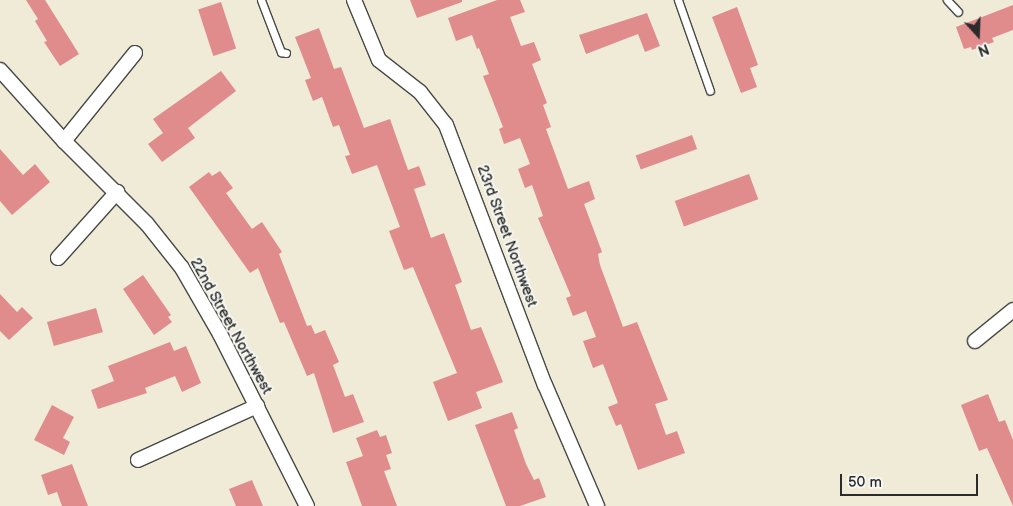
<!DOCTYPE html>
<style>
body{margin:0}
#map{position:relative;width:1013px;height:506px;overflow:hidden;background:#efebd7;font-family:"Balsamiq Sans",sans-serif}
div>[style]{position:absolute}
.building>*{inset:0;background:#e08c8c;transform-origin:0 0}
.roads{filter:drop-shadow(1px 0 #484845) drop-shadow(-1px 0 #484845) drop-shadow(0 1px #484845) drop-shadow(0 -1px #484845)}
.lane>*{height:7px;margin:-3.5px;padding:0 3.5px;transform-origin:3.5px;border-radius:3.5px;background:#fff}
.street>*{height:14px;margin:-7px;padding:0 7px;transform-origin:7px;border-radius:7px;background:#fff}
span{translate:-50% -50%;white-space:nowrap;text-align:center;line-height:1.15;-webkit-text-stroke:4px #f6f6f2;paint-order:stroke}
.street-label{font-size:15px;color:#2b2b2b}
.north{position:absolute;left:953px;top:10px;width:50px;height:50px;-webkit-text-stroke:4px #f6f6f2;paint-order:stroke;rotate:160deg;font-size:14px;font-weight:700;line-height:20px;text-align:center;color:#2b2b2b}
.north::after{content:'';display:block;margin:auto;width:18px;height:22px;background:#2b2b2b;clip-path:polygon(50% 0,100% 100%,50% 72%,0 100%)}
.scale{position:absolute;left:840px;top:474px;width:138px;height:22px;box-sizing:border-box;border:2px solid #2b2b2b;border-top:0;padding-left:6px;font-size:15px;line-height:18px;white-space:nowrap;color:#2b2b2b;-webkit-text-stroke:4px #f6f6f2;paint-order:stroke}
</style>
<div id="map">
<div class="building">
<i style="clip-path:polygon(26px 0,45px 0,79px 54px,60px 66px,44px 42px,47px 41px,35px 21px,38px 19px)"></i>
<i style="clip-path:polygon(410px 0,462px 0,462px 2px,417px 18px)"></i>
<i style="clip-path:polygon(497px 0,520px 0,525px 12px,510px 17px,521px 46px,534px 42px,541px 60px,532px 64px,547px 103px,543px 105px,551px 127px,546px 129px,568px 189px,589px 181px,595px 199px,584px 204px,602px 252px,598px 254px,600px 265px,623px 327px,637px 322px,668px 400px,655px 404px,666px 435px,677px 431px,685px 453px,638px 470px,621px 424px,616px 426px,608px 407px,618px 403px,603px 364px,593px 368px,583px 341px,596px 337px,586px 311px,573px 316px,566px 298px,571px 296px,538px 218px,543px 216px,532px 185px,525px 188px,518px 169px,530px 164px,520px 138px,504px 144px,499px 129px,503px 127px,483px 76px,489px 74px,479px 48px,477px 49px,472px 35px,456px 41px,448px 18px)"></i>
<i style="left:221px;top:2px;width:49px;height:24px;rotate:72deg"></i>
<i style="clip-path:polygon(1013px 5px,1013px 30px,992px 38px,994px 42px,972px 50px,971px 47px,964px 49px,956px 27px)"></i>
<i style="clip-path:polygon(737px 7px,758px 65px,750px 68px,757px 87px,741px 93px,712px 17px)"></i>
<i style="clip-path:polygon(647px 13px,660px 46px,645px 52px,638px 34px,586px 54px,579px 35px)"></i>
<i style="clip-path:polygon(319px 28px,334px 69px,341px 67px,364px 128px,390px 119px,408px 170px,419px 166px,426px 185px,414px 189px,431px 238px,444px 233px,462px 282px,455px 285px,471px 330px,481px 327px,503px 382px,476px 392px,482px 408px,448px 421px,433px 382px,457px 373px,413px 267px,404px 270px,389px 231px,400px 227px,377px 165px,352px 174px,345px 156px,350px 155px,339px 125px,333px 127px,322px 97px,313px 101px,305px 80px,311px 78px,295px 37px)"></i>
<i style="clip-path:polygon(221px 71px,236px 91px,188px 128px,195px 138px,162px 162px,148px 144px,163px 133px,153px 119px)"></i>
<i style="left:692px;top:135px;width:15px;height:60px;rotate:70deg"></i>
<i style="clip-path:polygon(0 149px,23px 175px,35px 164px,50px 182px,12px 215px,0 201px)"></i>
<i style="clip-path:polygon(220px 171px,233px 188px,226px 193px,252px 229px,262px 222px,282px 252px,279px 254px,307px 326px,311px 325px,315px 334px,325px 330px,339px 362px,333px 365px,345px 397px,353px 394px,364px 422px,333px 433px,314px 373px,307px 376px,284px 322px,280px 323px,258px 268px,250px 273px,189px 187px,209px 172px,212px 176px)"></i>
<i style="left:749px;top:174px;width:27px;height:79px;rotate:70deg"></i>
<i style="clip-path:polygon(143px 275px,171px 315px,168px 317px,172px 322px,154px 335px,123px 289px)"></i>
<i style="clip-path:polygon(0 294px,17px 312px,22px 307px,33px 318px,9px 340px,0 331px)"></i>
<i style="left:96px;top:308px;width:25px;height:51px;rotate:74deg"></i>
<i style="clip-path:polygon(170px 342px,174px 351px,186px 346px,201px 383px,182px 392px,175px 376px,145px 388px,147px 393px,98px 409px,91px 390px,114px 381px,108px 366px)"></i>
<i style="clip-path:polygon(988px 394px,999px 422px,1005px 420px,1013px 440px,1013px 506px,987px 448px,979px 451px,961px 405px)"></i>
<i style="clip-path:polygon(52px 405px,74px 417px,63px 438px,70px 442px,64px 455px,34px 440px)"></i>
<i style="clip-path:polygon(512px 412px,518px 428px,514px 430px,526px 464px,534px 480px,539px 478px,546px 497px,520px 506px,506px 506px,475px 425px)"></i>
<i style="clip-path:polygon(377px 430px,380px 437px,386px 435px,392px 453px,386px 455px,391px 469px,384px 471px,397px 506px,362px 506px,346px 462px,363px 456px,356px 438px)"></i>
<i style="clip-path:polygon(72px 464px,88px 506px,62px 506px,57px 492px,48px 495px,41px 475px)"></i>
<i style="clip-path:polygon(252px 480px,263px 506px,236px 506px,229px 489px)"></i>
</div>
<div class="roads">
<div class="lane">
<i style="left:261px;top:0;width:56px;rotate:69deg"></i>
<i style="left:281px;top:52px;width:5px;rotate:11deg"></i>
<i style="left:678px;top:0;width:96px;rotate:70.6deg"></i>
<i style="left:947px;top:0;width:16px;rotate:47deg"></i>
</div>
<div class="street">
<i style="left:354px;top:0;width:65px;rotate:67.4deg"></i>
<i style="left:379px;top:60px;width:52px;rotate:38deg"></i>
<i style="left:420px;top:92px;width:42px;rotate:51.8deg"></i>
<i style="left:446px;top:125px;width:278px;rotate:69.2deg"></i>
<i style="left:545px;top:385px;width:132px;rotate:66.7deg"></i>
<i style="left:0;top:70px;width:96px;rotate:48deg"></i>
<i style="left:64px;top:141px;width:117px;rotate:45deg"></i>
<i style="left:147px;top:224px;width:56px;rotate:51.5deg"></i>
<i style="left:182px;top:268px;width:76px;rotate:60.1deg"></i>
<i style="left:220px;top:334px;width:193px;rotate:63.2deg"></i>
<i style="left:64px;top:141px;width:113px;rotate:-51.1deg"></i>
<i style="left:58px;top:258px;width:89px;rotate:-48.2deg"></i>
<i style="left:975px;top:341px;width:49px;rotate:-39.2deg"></i>
<i style="left:138px;top:460px;width:131px;rotate:-24.4deg"></i>
</div>
</div>
<div class="street-label">
<span style="left:507px;top:236px;rotate:70deg">23rd Street Northwest</span>
<span style="left:231px;top:326px;rotate:61deg">22nd Street Northwest</span>
</div>
<div class="north">N</div>
<div class="scale">50 m</div>
</div>
